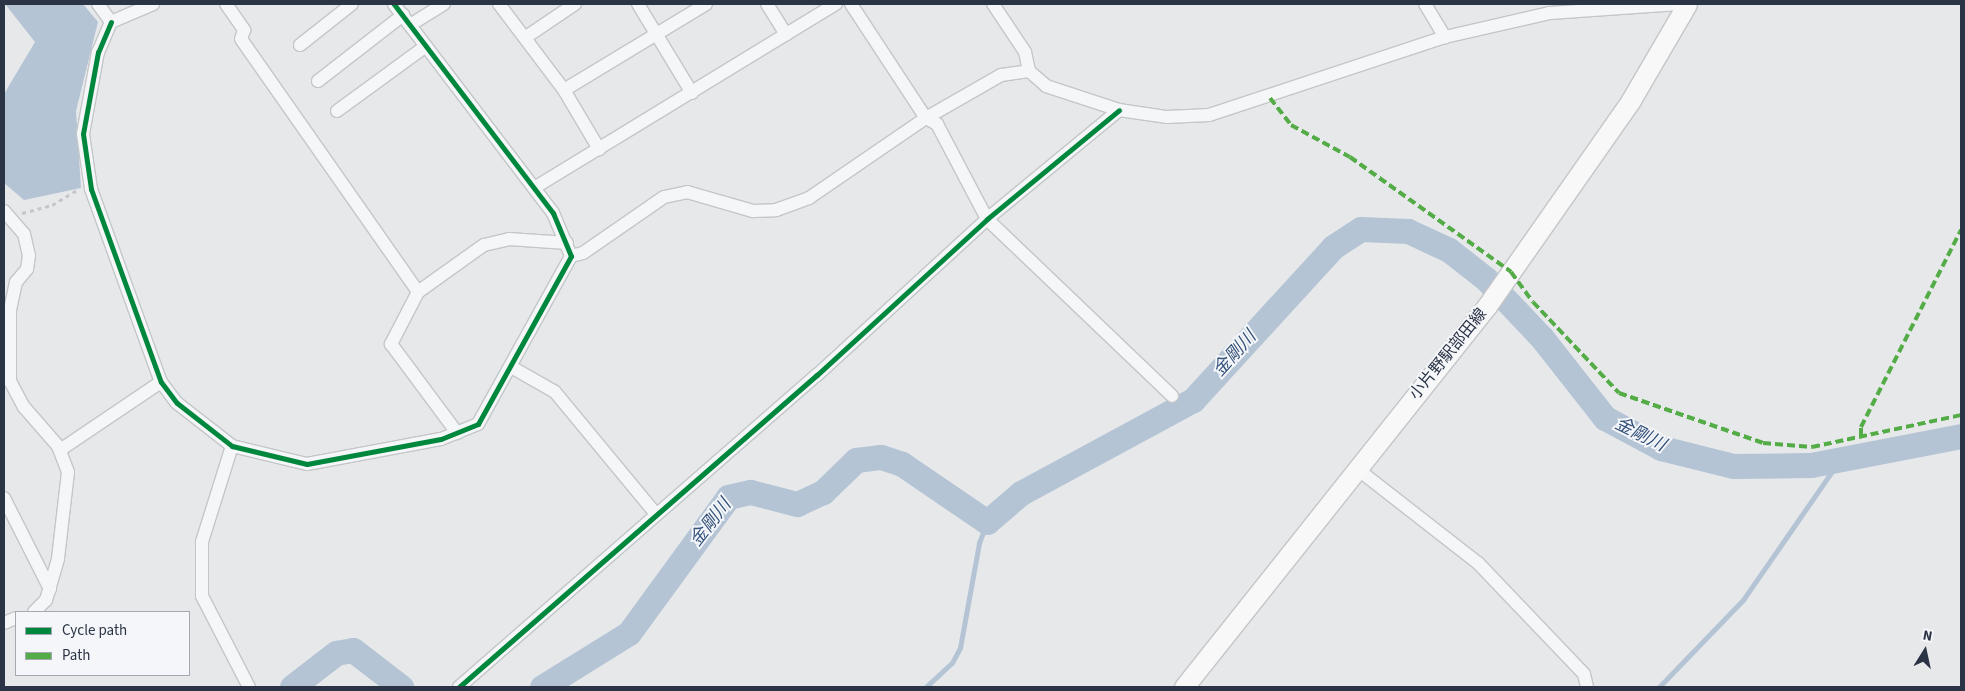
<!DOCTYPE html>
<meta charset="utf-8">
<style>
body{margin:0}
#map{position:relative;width:1965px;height:691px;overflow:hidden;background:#e6e8ea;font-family:"Source Sans 3","Noto Sans JP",sans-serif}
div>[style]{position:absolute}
.water>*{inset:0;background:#b4c4d5}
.stream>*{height:4.5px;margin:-2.25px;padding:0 2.25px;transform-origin:2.25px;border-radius:2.25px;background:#b4c4d5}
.river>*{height:25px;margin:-12.5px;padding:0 12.5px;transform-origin:12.5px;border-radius:12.5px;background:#b4c4d5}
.path>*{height:2.5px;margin-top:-1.25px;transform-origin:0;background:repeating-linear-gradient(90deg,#c5c6ca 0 4px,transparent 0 8px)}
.roads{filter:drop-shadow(1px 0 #c4c6c8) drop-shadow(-1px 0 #c4c6c8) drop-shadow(0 1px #c4c6c8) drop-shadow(0 -1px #c4c6c8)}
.street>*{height:12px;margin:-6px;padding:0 6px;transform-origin:6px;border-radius:6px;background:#f5f6f7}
.secondary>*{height:19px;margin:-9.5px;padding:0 9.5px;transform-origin:9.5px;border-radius:9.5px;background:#f8f8f8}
.quiet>*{height:4px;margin-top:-2px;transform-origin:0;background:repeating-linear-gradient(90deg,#54ac47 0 8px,transparent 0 12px)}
.cycleway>*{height:5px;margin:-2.5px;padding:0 2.5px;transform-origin:2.5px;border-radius:2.5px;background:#00873e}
span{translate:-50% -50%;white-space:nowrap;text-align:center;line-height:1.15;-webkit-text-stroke:4px #f4f6f9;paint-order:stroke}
.street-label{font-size:16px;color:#2b3445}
.water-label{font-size:18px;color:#34527a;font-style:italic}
.frame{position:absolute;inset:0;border:5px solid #2b3445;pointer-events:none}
.legend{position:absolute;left:15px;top:611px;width:175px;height:65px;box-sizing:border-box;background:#f4f6f9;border:1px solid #a4a8b1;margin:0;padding:6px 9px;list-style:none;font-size:15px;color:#2b3445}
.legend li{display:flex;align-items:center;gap:10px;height:25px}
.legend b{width:25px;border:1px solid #a4a8b1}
.north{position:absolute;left:1900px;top:626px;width:50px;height:50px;-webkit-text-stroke:4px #f4f6f9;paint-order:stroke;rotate:10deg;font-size:14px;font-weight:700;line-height:20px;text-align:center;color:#2b3445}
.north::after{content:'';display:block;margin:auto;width:18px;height:22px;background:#2b3445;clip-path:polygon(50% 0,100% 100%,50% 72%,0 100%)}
</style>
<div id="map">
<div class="water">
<i style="clip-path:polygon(5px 4px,83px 4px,98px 22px,76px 111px,81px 188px,24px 200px,4px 183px,4px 94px,35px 42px)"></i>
</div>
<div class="stream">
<i style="left:926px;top:687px;width:35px;rotate:-43deg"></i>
<i style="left:952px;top:663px;width:17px;rotate:-62deg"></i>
<i style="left:960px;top:648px;width:107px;rotate:-79.7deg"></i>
<i style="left:979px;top:543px;width:22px;rotate:-69deg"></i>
<i style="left:1659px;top:687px;width:121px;rotate:-46deg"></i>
<i style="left:1743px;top:600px;width:167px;rotate:-55.3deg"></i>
</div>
<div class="river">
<i style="left:292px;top:687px;width:56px;rotate:-37.7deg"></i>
<i style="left:336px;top:653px;width:17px;rotate:-10deg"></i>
<i style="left:353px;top:650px;width:61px;rotate:37.6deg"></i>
<i style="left:542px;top:687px;width:102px;rotate:-31.8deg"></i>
<i style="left:629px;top:633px;width:168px;rotate:-53.9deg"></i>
<i style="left:728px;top:497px;width:23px;rotate:-13deg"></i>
<i style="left:750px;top:492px;width:49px;rotate:14.3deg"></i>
<i style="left:797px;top:504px;width:29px;rotate:-25deg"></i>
<i style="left:823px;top:492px;width:46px;rotate:-44.1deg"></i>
<i style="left:856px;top:460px;width:25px;rotate:-7deg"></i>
<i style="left:881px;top:457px;width:22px;rotate:18deg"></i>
<i style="left:902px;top:464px;width:103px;rotate:34.3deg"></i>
<i style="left:987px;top:522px;width:45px;rotate:-40.5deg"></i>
<i style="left:1021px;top:493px;width:196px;rotate:-28.4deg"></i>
<i style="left:1193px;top:400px;width:207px;rotate:-47.5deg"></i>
<i style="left:1333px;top:247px;width:33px;rotate:-33deg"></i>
<i style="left:1361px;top:229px;width:47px;rotate:2.4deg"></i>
<i style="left:1408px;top:231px;width:45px;rotate:24.9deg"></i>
<i style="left:1449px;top:250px;width:47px;rotate:38.1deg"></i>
<i style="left:1486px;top:279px;width:81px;rotate:46.5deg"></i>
<i style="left:1542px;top:338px;width:102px;rotate:51.8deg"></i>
<i style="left:1605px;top:418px;width:64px;rotate:28.2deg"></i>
<i style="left:1661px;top:448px;width:75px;rotate:13.9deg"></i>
<i style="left:1734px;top:466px;width:77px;rotate:-0.7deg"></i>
<i style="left:1811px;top:465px;width:153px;rotate:-10.9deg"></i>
</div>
<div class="path">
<i style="left:22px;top:213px;width:31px;rotate:-15deg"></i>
<i style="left:52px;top:205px;width:31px;rotate:-31deg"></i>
</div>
<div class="roads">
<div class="street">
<i style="left:98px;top:4px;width:22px;rotate:54deg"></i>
<i style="left:226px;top:4px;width:32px;rotate:55deg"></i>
<i style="left:244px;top:30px;width:9px;rotate:108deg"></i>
<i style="left:241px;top:39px;width:309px;rotate:55deg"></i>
<i style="left:418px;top:292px;width:59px;rotate:117.4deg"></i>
<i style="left:391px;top:344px;width:111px;rotate:53.4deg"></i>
<i style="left:499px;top:4px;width:108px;rotate:52.9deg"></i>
<i style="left:564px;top:90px;width:69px;rotate:59.3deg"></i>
<i style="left:638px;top:4px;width:104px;rotate:58.8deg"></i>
<i style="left:767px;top:4px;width:36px;rotate:58deg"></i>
<i style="left:851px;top:4px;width:136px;rotate:56.7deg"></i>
<i style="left:926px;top:118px;width:13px;rotate:29deg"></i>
<i style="left:937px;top:124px;width:107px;rotate:62.2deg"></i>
<i style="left:987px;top:219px;width:256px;rotate:43.7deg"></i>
<i style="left:993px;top:4px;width:58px;rotate:56.3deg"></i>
<i style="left:1025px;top:52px;width:19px;rotate:78deg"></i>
<i style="left:1029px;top:71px;width:23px;rotate:41deg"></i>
<i style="left:1046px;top:86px;width:77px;rotate:18.2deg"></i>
<i style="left:1119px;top:110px;width:49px;rotate:8.3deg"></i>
<i style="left:1167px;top:117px;width:42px;rotate:-2.7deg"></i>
<i style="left:1209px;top:115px;width:249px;rotate:-18.3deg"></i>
<i style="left:1445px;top:37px;width:108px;rotate:-12.9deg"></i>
<i style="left:1550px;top:13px;width:129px;rotate:-4deg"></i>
<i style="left:1425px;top:4px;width:39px;rotate:59deg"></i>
<i style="left:111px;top:22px;width:33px;rotate:113deg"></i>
<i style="left:98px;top:52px;width:83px;rotate:100.4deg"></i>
<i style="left:83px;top:134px;width:56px;rotate:81.7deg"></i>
<i style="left:91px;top:189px;width:205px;rotate:70.1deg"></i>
<i style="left:161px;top:382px;width:26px;rotate:53deg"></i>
<i style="left:177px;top:403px;width:70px;rotate:38deg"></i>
<i style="left:232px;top:446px;width:77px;rotate:13.5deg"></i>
<i style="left:307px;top:464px;width:136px;rotate:-10.6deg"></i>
<i style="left:441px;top:439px;width:40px;rotate:-22deg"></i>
<i style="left:478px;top:424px;width:192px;rotate:-61deg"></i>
<i style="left:571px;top:256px;width:47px;rotate:-112.7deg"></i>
<i style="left:553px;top:213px;width:263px;rotate:-127.3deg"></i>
<i style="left:111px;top:22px;width:46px;rotate:-23.2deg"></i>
<i style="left:410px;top:25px;width:40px;rotate:-32deg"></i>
<i style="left:526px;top:37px;width:59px;rotate:-34deg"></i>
<i style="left:300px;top:45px;width:66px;rotate:-38.3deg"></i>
<i style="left:318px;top:81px;width:108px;rotate:-37.8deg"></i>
<i style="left:564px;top:90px;width:166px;rotate:-31.2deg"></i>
<i style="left:337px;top:111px;width:110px;rotate:-36.1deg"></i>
<i style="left:534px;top:188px;width:354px;rotate:-31.4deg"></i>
<i style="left:4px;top:211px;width:30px;rotate:49deg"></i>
<i style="left:24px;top:234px;width:22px;rotate:77deg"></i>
<i style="left:29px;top:255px;width:14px;rotate:98deg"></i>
<i style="left:27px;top:269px;width:17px;rotate:130deg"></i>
<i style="left:16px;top:282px;width:29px;rotate:102deg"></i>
<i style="left:10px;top:310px;width:71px;rotate:90deg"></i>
<i style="left:10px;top:381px;width:30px;rotate:62deg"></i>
<i style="left:24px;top:407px;width:52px;rotate:48.9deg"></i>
<i style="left:58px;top:446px;width:28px;rotate:69deg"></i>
<i style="left:68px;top:472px;width:88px;rotate:96.6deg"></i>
<i style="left:58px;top:559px;width:43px;rotate:106.3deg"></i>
<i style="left:46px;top:600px;width:17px;rotate:135deg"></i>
<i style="left:571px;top:256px;width:12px;rotate:-14deg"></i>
<i style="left:583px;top:253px;width:98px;rotate:-34.7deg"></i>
<i style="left:664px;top:197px;width:24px;rotate:-12deg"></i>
<i style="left:687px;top:192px;width:69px;rotate:16.1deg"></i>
<i style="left:753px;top:211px;width:23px;rotate:-2deg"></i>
<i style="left:776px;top:210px;width:35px;rotate:-20deg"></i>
<i style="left:809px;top:198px;width:142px;rotate:-34.4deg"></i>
<i style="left:926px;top:118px;width:86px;rotate:-29.8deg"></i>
<i style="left:1001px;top:75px;width:28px;rotate:-8deg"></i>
<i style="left:418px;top:292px;width:81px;rotate:-35.5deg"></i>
<i style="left:484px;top:245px;width:26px;rotate:-13deg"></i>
<i style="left:509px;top:239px;width:58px;rotate:3.9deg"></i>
<i style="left:513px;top:368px;width:48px;rotate:29.7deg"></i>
<i style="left:555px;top:392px;width:158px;rotate:50.4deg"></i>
<i style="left:232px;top:446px;width:101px;rotate:107.4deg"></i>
<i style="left:202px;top:542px;width:54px;rotate:90deg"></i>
<i style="left:202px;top:596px;width:102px;rotate:62.7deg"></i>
<i style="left:60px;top:450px;width:122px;rotate:-34deg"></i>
<i style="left:1356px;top:468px;width:155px;rotate:37.9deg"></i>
<i style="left:1478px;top:563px;width:153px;rotate:46.3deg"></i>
<i style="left:1584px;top:674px;width:13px;rotate:77deg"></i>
<i style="left:4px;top:498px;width:102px;rotate:63.2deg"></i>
<i style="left:4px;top:623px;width:13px;rotate:-23deg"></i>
<i style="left:459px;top:687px;width:475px;rotate:-41.1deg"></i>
<i style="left:817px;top:375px;width:231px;rotate:-42.5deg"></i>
<i style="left:987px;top:219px;width:171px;rotate:-39.5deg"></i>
</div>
<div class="secondary">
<i style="left:1184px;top:687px;width:487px;rotate:-51.5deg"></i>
<i style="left:1487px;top:306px;width:251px;rotate:-55deg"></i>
<i style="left:1631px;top:100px;width:111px;rotate:-59.7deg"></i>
</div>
</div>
<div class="quiet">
<i style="left:1270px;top:98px;width:34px;rotate:52deg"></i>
<i style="left:1291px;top:125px;width:67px;rotate:28.5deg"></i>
<i style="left:1350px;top:157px;width:198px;rotate:35.5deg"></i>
<i style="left:1511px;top:272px;width:37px;rotate:54deg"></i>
<i style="left:1533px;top:302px;width:125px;rotate:46.6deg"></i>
<i style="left:1619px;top:393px;width:152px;rotate:19.1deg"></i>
<i style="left:1763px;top:443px;width:49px;rotate:4.7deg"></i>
<i style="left:1812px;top:447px;width:152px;rotate:-12.1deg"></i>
<i style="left:1861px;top:436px;width:9px;rotate:-90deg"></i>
<i style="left:1861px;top:427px;width:221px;rotate:-63.1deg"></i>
</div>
<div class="cycleway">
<i style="left:111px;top:22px;width:33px;rotate:113deg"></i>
<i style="left:98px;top:52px;width:83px;rotate:100.4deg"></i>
<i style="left:83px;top:134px;width:56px;rotate:81.7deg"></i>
<i style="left:91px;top:189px;width:205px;rotate:70.1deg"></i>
<i style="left:161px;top:382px;width:26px;rotate:53deg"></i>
<i style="left:177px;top:403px;width:70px;rotate:38deg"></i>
<i style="left:232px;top:446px;width:77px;rotate:13.5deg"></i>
<i style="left:307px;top:464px;width:136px;rotate:-10.6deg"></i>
<i style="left:441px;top:439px;width:40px;rotate:-22deg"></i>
<i style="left:478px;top:424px;width:192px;rotate:-61deg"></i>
<i style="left:571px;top:256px;width:47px;rotate:-112.7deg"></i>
<i style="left:553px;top:213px;width:263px;rotate:-127.3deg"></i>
<i style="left:459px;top:687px;width:475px;rotate:-41.1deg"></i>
<i style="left:817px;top:375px;width:231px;rotate:-42.5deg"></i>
<i style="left:987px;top:219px;width:171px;rotate:-39.5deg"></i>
</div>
<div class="street-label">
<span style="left:1448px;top:354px;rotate:-51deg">小片野駅部田線</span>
</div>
<div class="water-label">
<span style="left:1235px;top:354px;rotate:-48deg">金剛川</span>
<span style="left:1640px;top:435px;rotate:26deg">金剛川</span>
<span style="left:711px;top:523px;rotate:-52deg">金剛川</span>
</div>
<div class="frame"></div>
<ul class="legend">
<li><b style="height:6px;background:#00873e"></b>Cycle path</li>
<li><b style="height:6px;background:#54ac47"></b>Path</li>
</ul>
<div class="north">N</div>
</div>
